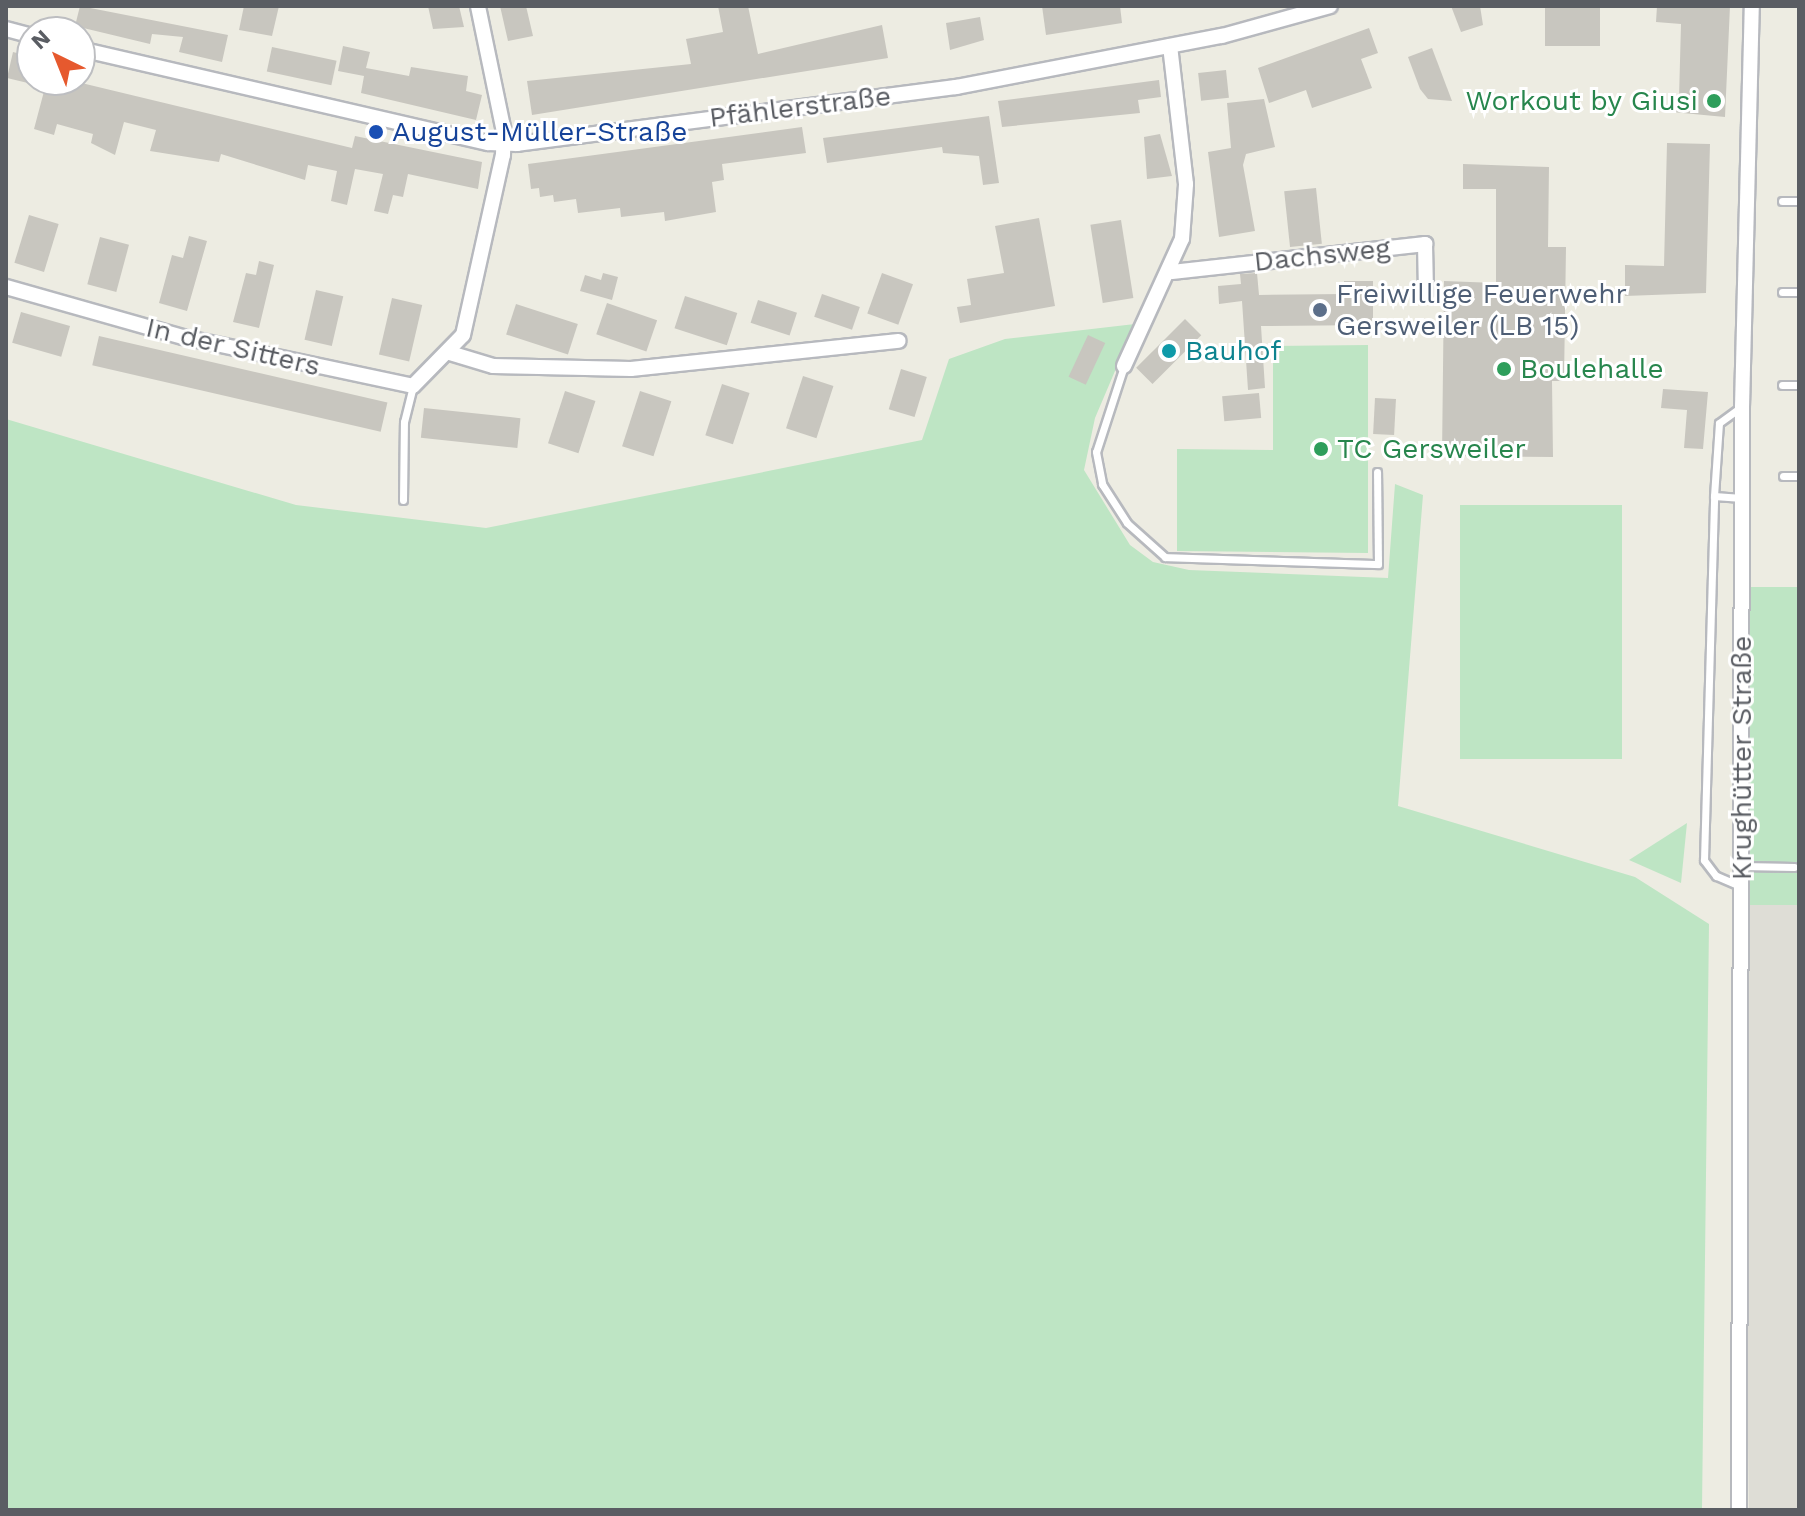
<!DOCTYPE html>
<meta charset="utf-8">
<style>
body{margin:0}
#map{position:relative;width:1805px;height:1516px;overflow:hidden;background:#edece2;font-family:"Work Sans",sans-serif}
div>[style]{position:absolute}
.industrial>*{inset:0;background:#deddd6}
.green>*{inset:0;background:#bee5c4;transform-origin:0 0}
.building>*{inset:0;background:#c8c6bf;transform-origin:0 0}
.roads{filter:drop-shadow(2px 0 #b7b9be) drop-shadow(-2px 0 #b7b9be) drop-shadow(0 2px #b7b9be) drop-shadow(0 -2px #b7b9be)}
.lane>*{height:7px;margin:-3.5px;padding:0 3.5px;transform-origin:3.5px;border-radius:3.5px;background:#fff}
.street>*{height:14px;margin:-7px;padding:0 7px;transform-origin:7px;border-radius:7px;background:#fff}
.dots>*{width:22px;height:22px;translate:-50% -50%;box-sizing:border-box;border:4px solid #fff;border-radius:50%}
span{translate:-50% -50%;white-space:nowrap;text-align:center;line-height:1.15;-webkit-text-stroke:6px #fff;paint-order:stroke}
.leisure-label{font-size:28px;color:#27864d}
.right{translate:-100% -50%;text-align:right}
.left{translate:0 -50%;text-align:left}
.street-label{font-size:28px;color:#5a5d63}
.transit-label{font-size:28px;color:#164399}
.service-label{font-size:28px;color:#4e5e75}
.culture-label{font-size:28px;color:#0d838f}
.frame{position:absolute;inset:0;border:8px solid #5a5d63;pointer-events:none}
.north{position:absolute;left:16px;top:16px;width:80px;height:80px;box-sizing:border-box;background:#fff;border:2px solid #bdbec1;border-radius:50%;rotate:317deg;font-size:22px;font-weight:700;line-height:32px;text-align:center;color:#5a5d63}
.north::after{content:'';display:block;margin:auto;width:28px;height:36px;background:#e6592e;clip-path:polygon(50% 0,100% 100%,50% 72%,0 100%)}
</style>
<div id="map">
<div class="industrial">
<i style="clip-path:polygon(1740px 905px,1799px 905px,1799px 1510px,1749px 1510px)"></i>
</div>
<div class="green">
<i style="clip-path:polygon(1135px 324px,1095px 418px,1084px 470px,1130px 545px,1153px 562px,1189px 570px,1388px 578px,1395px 484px,1423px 495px,1398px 806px,1635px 877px,1709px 924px,1702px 1510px,6px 1510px,6px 419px,296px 505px,486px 528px,922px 440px,949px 359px,1005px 339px)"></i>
<i style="clip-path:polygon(1368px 345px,1368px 553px,1177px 551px,1177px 449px,1273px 450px,1273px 346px)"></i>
<i style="left:1622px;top:505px;width:254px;height:162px;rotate:90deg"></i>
<i style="left:1746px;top:587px;width:53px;height:318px"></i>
<i style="clip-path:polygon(1687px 823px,1681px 883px,1629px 860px)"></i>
</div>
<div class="building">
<i style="clip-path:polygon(80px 6px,228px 35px,222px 62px,179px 52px,183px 37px,152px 34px,150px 44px,75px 26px)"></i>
<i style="clip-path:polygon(244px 6px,279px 6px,272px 36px,239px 30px)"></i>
<i style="clip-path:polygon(428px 6px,459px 6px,464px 27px,433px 29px)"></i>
<i style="clip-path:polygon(500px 6px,526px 6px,533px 36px,508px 41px)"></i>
<i style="clip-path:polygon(718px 6px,748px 6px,758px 54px,882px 25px,888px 58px,532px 115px,527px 81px,691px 64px,686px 39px,723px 32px)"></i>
<i style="clip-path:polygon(1042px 6px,1120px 6px,1122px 23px,1046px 35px)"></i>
<i style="clip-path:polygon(1451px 6px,1480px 6px,1483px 25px,1461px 32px)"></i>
<i style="left:1545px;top:6px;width:55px;height:40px"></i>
<i style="clip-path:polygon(1657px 6px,1730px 6px,1725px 117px,1672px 112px,1673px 98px,1679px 98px,1681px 24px,1656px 22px)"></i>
<i style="clip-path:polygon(980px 17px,984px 40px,950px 50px,946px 23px)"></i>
<i style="clip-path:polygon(1369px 28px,1378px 53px,1361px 59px,1372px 88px,1312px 108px,1306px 90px,1269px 103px,1258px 68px)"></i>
<i style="clip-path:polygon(343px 46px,370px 52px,366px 68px,409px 76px,411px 67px,468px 76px,466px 91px,482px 95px,476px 120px,361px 93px,364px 76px,338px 71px)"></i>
<i style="left:272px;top:47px;width:66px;height:25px;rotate:12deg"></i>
<i style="clip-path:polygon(1432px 48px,1452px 101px,1428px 99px,1420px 89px,1408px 57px)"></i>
<i style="clip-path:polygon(13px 52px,32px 57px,32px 84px,7px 78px)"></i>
<i style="left:1226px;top:70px;width:28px;height:28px;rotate:84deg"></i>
<i style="clip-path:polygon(47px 80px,69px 80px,352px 148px,355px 136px,482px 162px,478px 189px,408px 174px,403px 197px,393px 195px,388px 214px,374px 211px,383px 174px,355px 169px,347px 205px,331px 201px,337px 171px,308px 165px,305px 180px,221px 154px,219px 162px,150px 151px,156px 130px,124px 122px,115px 155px,91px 143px,93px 134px,57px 124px,54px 135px,34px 129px)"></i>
<i style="clip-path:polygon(1159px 80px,1161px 97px,1138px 100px,1140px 113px,1002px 127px,998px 101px)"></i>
<i style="clip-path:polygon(1264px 99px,1275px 147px,1246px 154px,1243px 165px,1255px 231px,1219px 237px,1208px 152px,1231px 148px,1227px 103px)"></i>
<i style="clip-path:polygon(989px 116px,999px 183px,983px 185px,979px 156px,943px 153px,942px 147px,827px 163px,823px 138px)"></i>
<i style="clip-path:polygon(802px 127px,806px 153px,722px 164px,724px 180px,712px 182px,716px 212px,665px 221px,664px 212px,621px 217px,620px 208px,578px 213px,576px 199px,554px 202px,553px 195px,540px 197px,539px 188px,531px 189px,528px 164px)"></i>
<i style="clip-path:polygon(1160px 134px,1172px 176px,1147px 179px,1144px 137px)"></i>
<i style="clip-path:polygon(1667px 143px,1710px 144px,1706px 293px,1625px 296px,1625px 265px,1664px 266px)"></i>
<i style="clip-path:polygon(1463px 164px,1549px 167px,1548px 247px,1566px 247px,1564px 381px,1552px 381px,1553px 457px,1442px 456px,1444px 281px,1496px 283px,1496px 189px,1463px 189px)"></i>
<i style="left:1316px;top:188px;width:56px;height:32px;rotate:84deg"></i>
<i style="left:29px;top:215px;width:31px;height:50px;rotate:17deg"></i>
<i style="clip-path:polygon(1039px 218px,1055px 306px,960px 323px,957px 307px,971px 305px,967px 279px,1004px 273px,995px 226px)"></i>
<i style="left:1121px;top:220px;width:79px;height:31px;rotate:81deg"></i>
<i style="clip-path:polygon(189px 236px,207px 241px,187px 311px,159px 303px,172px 255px,183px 258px)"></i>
<i style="left:100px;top:237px;width:30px;height:49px;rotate:15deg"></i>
<i style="clip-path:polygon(259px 261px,274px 265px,259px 328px,233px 322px,246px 273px,256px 275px)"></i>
<i style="clip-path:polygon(603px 273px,618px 277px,612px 300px,580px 291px,585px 275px,601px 280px)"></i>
<i style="left:882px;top:273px;width:33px;height:43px;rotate:20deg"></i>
<i style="clip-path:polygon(1257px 273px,1259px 295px,1344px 294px,1344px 281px,1373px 281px,1373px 325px,1261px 326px,1265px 388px,1248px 390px,1242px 301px,1219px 304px,1218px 286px,1241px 284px,1240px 274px)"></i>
<i style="left:316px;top:290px;width:28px;height:51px;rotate:13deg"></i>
<i style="left:822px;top:294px;width:40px;height:24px;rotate:19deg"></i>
<i style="left:685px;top:296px;width:55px;height:34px;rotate:18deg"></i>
<i style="left:392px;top:298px;width:31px;height:58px;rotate:13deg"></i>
<i style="left:758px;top:300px;width:41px;height:24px;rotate:18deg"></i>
<i style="left:607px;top:303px;width:53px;height:33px;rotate:19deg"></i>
<i style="left:516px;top:304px;width:65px;height:32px;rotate:18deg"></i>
<i style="left:21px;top:312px;width:51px;height:32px;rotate:16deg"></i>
<i style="left:1185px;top:319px;width:23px;height:69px;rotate:45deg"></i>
<i style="left:1088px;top:335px;width:19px;height:46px;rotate:25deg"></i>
<i style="left:99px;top:336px;width:296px;height:30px;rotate:13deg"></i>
<i style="left:901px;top:369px;width:27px;height:42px;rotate:17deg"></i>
<i style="left:803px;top:376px;width:32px;height:55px;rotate:18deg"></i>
<i style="left:722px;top:384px;width:29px;height:54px;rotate:18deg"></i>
<i style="clip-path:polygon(1663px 389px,1708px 392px,1703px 449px,1684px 448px,1687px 410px,1661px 408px)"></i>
<i style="left:565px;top:391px;width:32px;height:55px;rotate:18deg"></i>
<i style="left:640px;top:391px;width:33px;height:58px;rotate:18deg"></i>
<i style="left:1259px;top:393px;width:25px;height:37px;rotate:85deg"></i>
<i style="left:1375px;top:398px;width:21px;height:36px;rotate:3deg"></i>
<i style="left:424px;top:408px;width:97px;height:30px;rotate:6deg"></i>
</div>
<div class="roads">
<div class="lane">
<i style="left:1782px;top:201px;width:17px"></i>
<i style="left:1782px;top:292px;width:17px"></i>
<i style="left:1124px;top:366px;width:90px;rotate:108deg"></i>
<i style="left:1096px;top:452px;width:33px;rotate:79deg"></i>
<i style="left:1102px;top:484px;width:46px;rotate:57.3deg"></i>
<i style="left:1127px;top:523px;width:51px;rotate:41.8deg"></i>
<i style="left:1165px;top:557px;width:213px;rotate:1.9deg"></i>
<i style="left:1378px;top:564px;width:92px;rotate:-90.6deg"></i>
<i style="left:1782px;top:385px;width:17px"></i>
<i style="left:1783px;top:476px;width:16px"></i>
<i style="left:1714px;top:496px;width:73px;rotate:-86.1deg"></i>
<i style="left:1719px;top:423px;width:27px;rotate:-36deg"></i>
<i style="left:403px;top:500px;width:78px;rotate:-89.3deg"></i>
<i style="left:404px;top:422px;width:37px;rotate:-76deg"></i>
<i style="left:1742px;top:866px;width:52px;rotate:1.1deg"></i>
<i style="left:1740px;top:886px;width:26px;rotate:-157deg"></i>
<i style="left:1716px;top:876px;width:20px;rotate:-127deg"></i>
<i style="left:1704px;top:860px;width:364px;rotate:-88.4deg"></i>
<i style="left:1714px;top:496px;width:28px;rotate:4deg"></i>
</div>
<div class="street">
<i style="left:6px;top:29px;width:27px;rotate:15deg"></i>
<i style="left:80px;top:49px;width:419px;rotate:13deg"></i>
<i style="left:488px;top:143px;width:29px;rotate:2deg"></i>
<i style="left:517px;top:144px;width:443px;rotate:-7.4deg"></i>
<i style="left:956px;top:87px;width:271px;rotate:-10.9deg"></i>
<i style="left:1222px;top:36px;width:112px;rotate:-15.5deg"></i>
<i style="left:1172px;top:272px;width:255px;rotate:-6.3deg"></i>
<i style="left:1425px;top:244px;width:48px;rotate:88.8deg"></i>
<i style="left:6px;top:287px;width:184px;rotate:15.8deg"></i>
<i style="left:183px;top:337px;width:235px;rotate:12deg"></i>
<i style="left:413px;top:386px;width:71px;rotate:-45.6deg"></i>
<i style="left:463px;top:335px;width:184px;rotate:-77.5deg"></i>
<i style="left:503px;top:155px;width:23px;rotate:-88deg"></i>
<i style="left:504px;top:132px;width:129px;rotate:-101.7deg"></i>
<i style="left:450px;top:353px;width:45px;rotate:16.8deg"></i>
<i style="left:493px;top:366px;width:138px;rotate:1.2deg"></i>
<i style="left:631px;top:369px;width:269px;rotate:-6deg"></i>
<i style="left:1124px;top:366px;width:140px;rotate:-65.5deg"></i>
<i style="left:1182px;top:239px;width:55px;rotate:-85.8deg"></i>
<i style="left:1186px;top:184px;width:139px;rotate:-96.6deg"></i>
<i style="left:1739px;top:1510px;width:1103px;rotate:-89.84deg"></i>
<i style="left:1742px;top:407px;width:401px;rotate:-88.6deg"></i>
</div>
</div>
<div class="dots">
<i style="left:1714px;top:101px;background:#2e9e5b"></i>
<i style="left:376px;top:132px;background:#1a4fb4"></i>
<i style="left:1320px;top:310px;background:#5c6f8a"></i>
<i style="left:1169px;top:351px;background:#0f9aa8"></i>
<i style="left:1504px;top:369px;background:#2e9e5b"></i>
<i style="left:1321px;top:449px;background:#2e9e5b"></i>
</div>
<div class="leisure-label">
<span class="right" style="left:1698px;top:101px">Workout by Giusi</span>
<span class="left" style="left:1520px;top:369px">Boulehalle</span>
<span class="left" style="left:1337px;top:449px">TC Gersweiler</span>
</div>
<div class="street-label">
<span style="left:800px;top:107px;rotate:-7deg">Pfählerstraße</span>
<span style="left:1322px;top:255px;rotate:-6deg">Dachsweg</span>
<span style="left:233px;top:347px;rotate:13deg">In der Sitters</span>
<span style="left:1742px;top:758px;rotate:-90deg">Krughütter Straße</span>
</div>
<div class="transit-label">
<span class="left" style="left:392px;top:132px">August-Müller-Straße</span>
</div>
<div class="service-label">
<span class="left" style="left:1336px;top:310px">Freiwillige Feuerwehr<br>Gersweiler (LB 15)</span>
</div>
<div class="culture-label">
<span class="left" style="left:1185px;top:351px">Bauhof</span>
</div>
<div class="frame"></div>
<div class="north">N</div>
</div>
